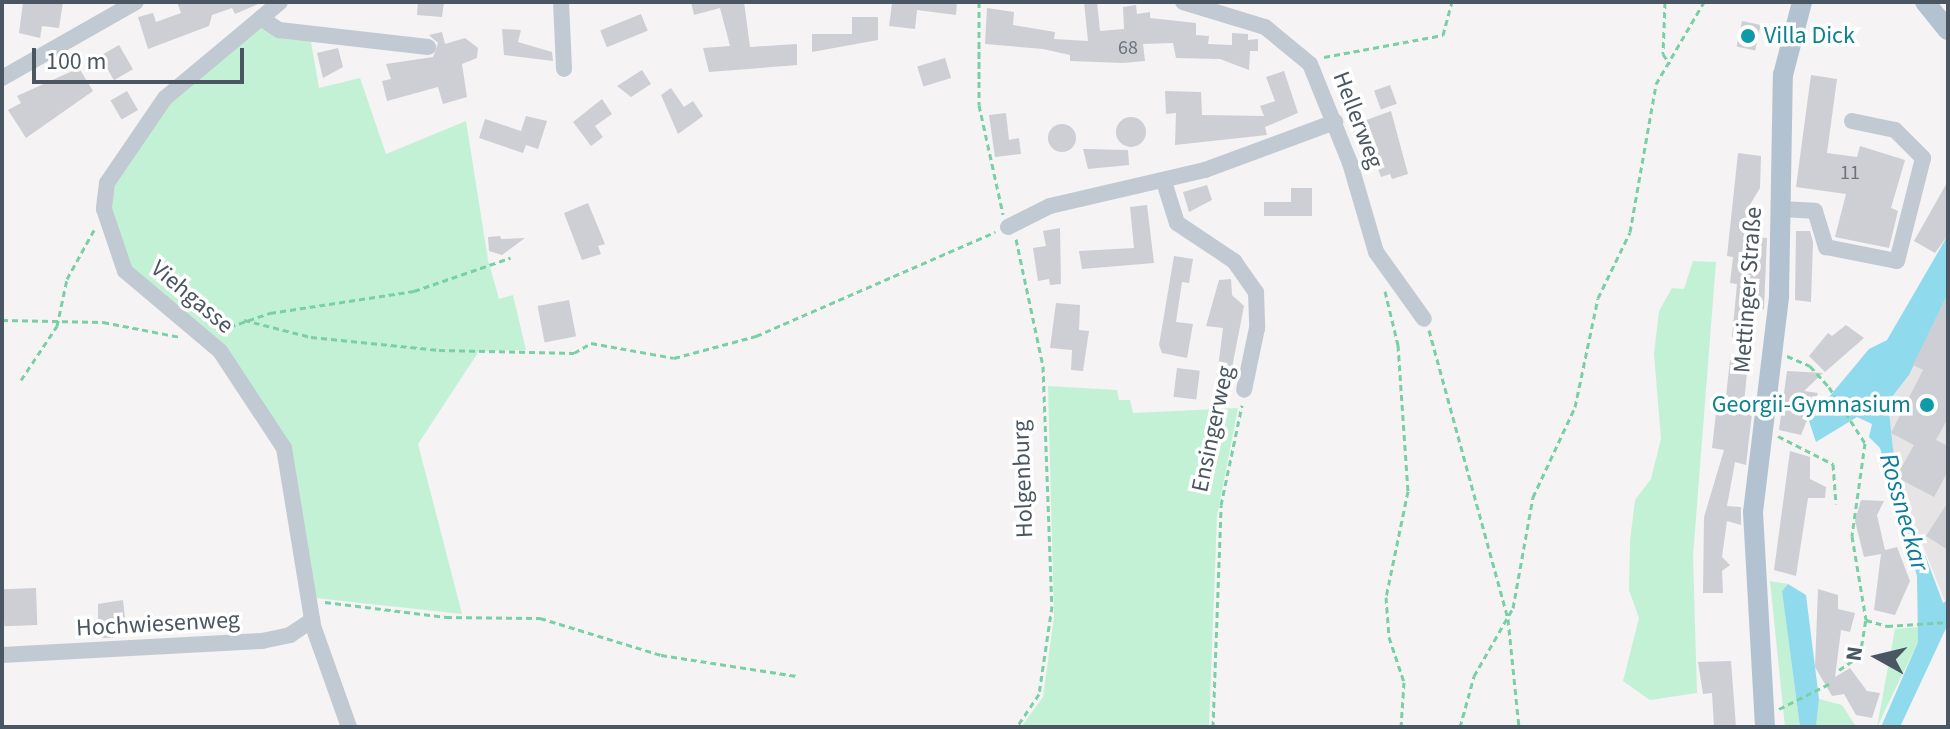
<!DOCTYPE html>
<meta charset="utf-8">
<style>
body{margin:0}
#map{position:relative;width:1950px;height:729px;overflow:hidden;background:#f5f3f3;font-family:"Source Sans 3",sans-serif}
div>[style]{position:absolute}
.education>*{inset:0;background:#e6e4e5}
.green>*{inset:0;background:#c3f1d5}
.water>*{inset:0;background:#90daee}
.building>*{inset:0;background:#cdcfd5;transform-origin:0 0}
.round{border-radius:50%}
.path>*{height:3px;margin-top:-1.5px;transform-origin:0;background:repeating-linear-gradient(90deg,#7ad0a6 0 6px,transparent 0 10px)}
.minor>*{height:16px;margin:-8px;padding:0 8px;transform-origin:8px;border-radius:8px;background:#c1cad2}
.major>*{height:20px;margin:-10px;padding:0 10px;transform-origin:10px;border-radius:10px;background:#b3c2d1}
.dots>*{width:22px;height:22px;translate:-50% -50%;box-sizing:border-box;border:4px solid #fff;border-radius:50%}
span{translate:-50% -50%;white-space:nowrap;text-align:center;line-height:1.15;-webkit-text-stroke:7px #fff;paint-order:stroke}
.number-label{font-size:20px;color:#6b747e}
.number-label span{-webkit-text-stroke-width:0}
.culture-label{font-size:24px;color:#0d838f}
.left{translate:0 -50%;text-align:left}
.right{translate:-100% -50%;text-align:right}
.street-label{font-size:24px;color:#4a5661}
.water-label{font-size:26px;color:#0c7c9b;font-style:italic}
.frame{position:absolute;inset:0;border:4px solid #4a5661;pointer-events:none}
.north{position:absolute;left:1838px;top:617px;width:80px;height:80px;-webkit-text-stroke:6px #fff;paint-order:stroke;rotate:278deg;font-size:22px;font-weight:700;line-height:32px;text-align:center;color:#4a5661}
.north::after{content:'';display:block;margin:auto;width:28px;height:36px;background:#4a5661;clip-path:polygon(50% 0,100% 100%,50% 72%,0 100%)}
.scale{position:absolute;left:32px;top:48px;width:212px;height:36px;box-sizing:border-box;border:4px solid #4a5661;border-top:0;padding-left:10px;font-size:24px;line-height:28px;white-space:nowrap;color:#4a5661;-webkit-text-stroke:6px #fff;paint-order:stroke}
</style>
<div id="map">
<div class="education">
<i style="clip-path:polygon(1948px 294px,1948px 600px,1946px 604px,1896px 477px,1888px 402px,1909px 375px)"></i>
</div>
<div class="green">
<i style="clip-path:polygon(261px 28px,310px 36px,319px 88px,360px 78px,386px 154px,466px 121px,488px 260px,499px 299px,513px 295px,526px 350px,479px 351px,418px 444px,462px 614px,316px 598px,272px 417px,221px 344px,134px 276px,110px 220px,110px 189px,165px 105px)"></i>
<i style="clip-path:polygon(1693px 261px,1716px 262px,1693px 556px,1697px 693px,1650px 700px,1623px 681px,1639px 618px,1629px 590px,1630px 541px,1635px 500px,1651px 479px,1661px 439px,1654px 354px,1659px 311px,1672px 288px,1684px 289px)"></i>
<i style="clip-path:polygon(1048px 386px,1117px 390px,1119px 400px,1130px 400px,1133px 413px,1238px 408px,1217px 516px,1209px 727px,1021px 727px,1043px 697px,1054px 617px)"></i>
<i style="clip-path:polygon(1770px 581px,1788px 584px,1782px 591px,1800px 727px,1785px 727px)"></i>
<i style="clip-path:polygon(1919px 627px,1918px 642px,1877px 727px,1895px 629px)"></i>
<i style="clip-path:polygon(1819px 699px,1842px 705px,1855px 725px,1871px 727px,1816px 727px)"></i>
</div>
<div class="water">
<i style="clip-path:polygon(1948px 235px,1948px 294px,1909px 375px,1888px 402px,1896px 477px,1943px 603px,1948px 600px,1948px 624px,1900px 727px,1881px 727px,1918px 642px,1917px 576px,1880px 448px,1869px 437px,1872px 424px,1857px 417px,1816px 442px,1809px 421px,1869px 349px,1887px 340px)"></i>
<i style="clip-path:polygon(1788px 584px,1806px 595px,1819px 699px,1816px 727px,1800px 727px,1782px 591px)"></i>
</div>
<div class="building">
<i style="clip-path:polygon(23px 2px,63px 2px,59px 28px,42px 26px,40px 38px,19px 33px)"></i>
<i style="clip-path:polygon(177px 2px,263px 2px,235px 14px,232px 8px,212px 15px,209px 26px,148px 49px,138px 17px,153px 13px,156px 22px,181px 13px)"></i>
<i style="clip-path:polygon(418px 2px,444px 2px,442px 17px,417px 15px)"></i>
<i style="clip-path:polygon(691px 2px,744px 2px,750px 47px,797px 44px,797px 65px,709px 72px,703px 48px,730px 46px,720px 8px,694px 15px)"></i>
<i style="clip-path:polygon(910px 2px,957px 2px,956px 15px,917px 10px,915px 29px,889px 26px,892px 4px)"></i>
<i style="clip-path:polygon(1084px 2px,1097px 2px,1100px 31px,1124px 29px,1123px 7px,1136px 5px,1137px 14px,1150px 12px,1150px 18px,1196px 23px,1196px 35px,1209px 36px,1208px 44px,1232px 45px,1232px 33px,1248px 34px,1248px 40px,1258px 39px,1258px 51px,1250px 51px,1249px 70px,1220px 59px,1176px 58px,1173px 43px,1143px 44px,1145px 61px,1123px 63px,1070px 61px,1070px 55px,1043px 49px,985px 44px,987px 8px,1014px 12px,1013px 25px,1055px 32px,1054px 39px,1088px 41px)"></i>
<i style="left:641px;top:14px;width:18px;height:44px;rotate:68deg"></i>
<i style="clip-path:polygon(852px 17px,878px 17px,878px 40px,812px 52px,812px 34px,852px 34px)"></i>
<i style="left:1742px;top:21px;width:19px;height:26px;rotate:12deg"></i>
<i style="clip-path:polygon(502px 29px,521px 30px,518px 42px,552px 52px,553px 61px,504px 55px)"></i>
<i style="clip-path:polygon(442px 32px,445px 44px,465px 38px,478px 48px,477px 58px,462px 64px,467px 97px,443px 104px,438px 87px,387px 101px,382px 81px,391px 79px,386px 64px,433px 57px,438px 43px,429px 35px)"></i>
<i style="left:119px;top:45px;width:28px;height:22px;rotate:60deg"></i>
<i style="clip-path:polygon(338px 48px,343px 67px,323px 78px,317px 53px)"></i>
<i style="left:945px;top:58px;width:21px;height:29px;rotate:73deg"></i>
<i style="clip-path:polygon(79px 68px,93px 91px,26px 138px,8px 110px,21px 103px,17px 96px)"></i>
<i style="clip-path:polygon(642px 70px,651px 84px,631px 97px,617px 86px)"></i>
<i style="clip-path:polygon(1284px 71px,1298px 113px,1265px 127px,1267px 135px,1175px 145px,1176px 113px,1166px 114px,1165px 91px,1201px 92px,1202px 115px,1264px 116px,1260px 106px,1275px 101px,1266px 77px)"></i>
<i style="clip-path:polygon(1811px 75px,1837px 79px,1827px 153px,1857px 157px,1860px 146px,1905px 160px,1891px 208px,1898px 211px,1889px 248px,1835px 237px,1846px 194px,1796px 187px)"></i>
<i style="left:1390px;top:85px;width:20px;height:17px;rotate:70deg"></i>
<i style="clip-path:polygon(671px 88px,684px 107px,693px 101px,703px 116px,678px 134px,661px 95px)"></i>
<i style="left:127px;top:91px;width:22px;height:19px;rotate:60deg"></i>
<i style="clip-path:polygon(602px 99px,612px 114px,595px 126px,603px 137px,591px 146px,573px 122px)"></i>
<i style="clip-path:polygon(1391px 111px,1408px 174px,1392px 179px,1390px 174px,1381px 177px,1373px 156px,1362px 160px,1358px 123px)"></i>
<i style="clip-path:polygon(1006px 113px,1009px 140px,1019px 138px,1021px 154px,995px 157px,989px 115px)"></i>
<i style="clip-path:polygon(526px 116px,547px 121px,538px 149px,526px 145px,523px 153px,479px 138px,485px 119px,521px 131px)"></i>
<i class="round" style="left:1116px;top:117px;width:30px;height:30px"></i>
<i class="round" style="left:1048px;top:124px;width:28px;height:28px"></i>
<i style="clip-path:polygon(1083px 149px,1128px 150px,1129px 165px,1088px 169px)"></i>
<i style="clip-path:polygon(1738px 153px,1761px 156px,1760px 188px,1748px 208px,1759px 210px,1755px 237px,1767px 238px,1764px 309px,1754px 307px,1751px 339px,1732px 337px,1737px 284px,1730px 283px,1733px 257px,1727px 256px)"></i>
<i style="clip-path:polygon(1948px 181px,1948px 235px,1935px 253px,1914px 241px)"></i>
<i style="clip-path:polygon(1207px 185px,1212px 200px,1189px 212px,1183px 192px)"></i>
<i style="clip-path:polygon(1291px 188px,1312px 188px,1312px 216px,1264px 216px,1264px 202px,1291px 202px)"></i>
<i style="clip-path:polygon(588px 203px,605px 244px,598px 246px,601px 254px,582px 260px,564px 213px)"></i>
<i style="clip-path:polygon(1147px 205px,1154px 263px,1082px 269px,1079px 251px,1134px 248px,1130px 207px)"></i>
<i style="clip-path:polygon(1060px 228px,1061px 284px,1050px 285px,1049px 279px,1038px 281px,1033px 248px,1046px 246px,1043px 231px)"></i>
<i style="clip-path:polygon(1796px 231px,1810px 231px,1813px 242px,1811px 302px,1795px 300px)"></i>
<i style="clip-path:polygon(500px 236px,501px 239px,525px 238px,502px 255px,489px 251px,488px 237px)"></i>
<i style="clip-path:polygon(1174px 256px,1193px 259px,1189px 283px,1182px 282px,1176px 322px,1193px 324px,1187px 358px,1162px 353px,1159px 345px)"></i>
<i style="clip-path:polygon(1231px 279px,1232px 295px,1244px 306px,1230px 378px,1217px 376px,1223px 328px,1206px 326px,1219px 280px)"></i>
<i style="clip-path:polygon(1948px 294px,1948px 418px,1936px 440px,1948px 446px,1948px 471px,1934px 497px,1896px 477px,1914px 445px,1891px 433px,1923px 370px,1913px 365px)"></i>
<i style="left:569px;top:300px;width:37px;height:32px;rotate:79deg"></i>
<i style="clip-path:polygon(1056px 303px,1080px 305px,1079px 330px,1089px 331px,1083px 371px,1071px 370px,1072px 350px,1050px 348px)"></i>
<i style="clip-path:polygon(1846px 325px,1864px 338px,1825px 372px,1809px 356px,1828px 333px,1832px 336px)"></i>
<i style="clip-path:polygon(1730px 360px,1748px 362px,1744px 404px,1753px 405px,1746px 465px,1735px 462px,1727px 506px,1741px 507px,1741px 525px,1727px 521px,1722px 557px,1730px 565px,1722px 571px,1723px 593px,1703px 593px,1704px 517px,1724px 450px,1712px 448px,1716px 413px,1724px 414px)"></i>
<i style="left:1177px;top:368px;width:23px;height:29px;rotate:7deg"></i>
<i style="clip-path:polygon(1787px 371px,1823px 373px,1804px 391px,1818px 393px,1801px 435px,1779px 430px)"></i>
<i style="clip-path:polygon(1790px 451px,1810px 457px,1810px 479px,1826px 487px,1825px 498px,1808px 498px,1796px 576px,1774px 570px)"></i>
<i style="clip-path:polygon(1861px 500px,1884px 501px,1877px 515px,1885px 550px,1897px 547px,1910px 581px,1895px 615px,1874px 610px,1881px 554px,1864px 557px,1855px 521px)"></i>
<i style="clip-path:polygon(1948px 502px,1948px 550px,1926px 536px)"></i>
<i style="left:36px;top:588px;width:37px;height:33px;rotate:88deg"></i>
<i style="clip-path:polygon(1818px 589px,1838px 595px,1838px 609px,1855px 613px,1850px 632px,1841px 630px,1835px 677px,1850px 668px,1867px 691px,1880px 693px,1872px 718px,1856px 715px,1844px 694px,1832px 696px,1815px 667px)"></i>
<i style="clip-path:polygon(123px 600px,125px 618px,119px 619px,113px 638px,98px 638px,98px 604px)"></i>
<i style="clip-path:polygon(1731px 661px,1736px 727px,1714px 727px,1712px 693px,1703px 694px,1698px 662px)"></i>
</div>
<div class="path">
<i style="left:979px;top:2px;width:103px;rotate:90deg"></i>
<i style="left:979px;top:105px;width:112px;rotate:77.6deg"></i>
<i style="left:1665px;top:2px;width:52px;rotate:92.2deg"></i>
<i style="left:1663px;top:54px;width:12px;rotate:55deg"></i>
<i style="left:1324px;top:57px;width:121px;rotate:-10.5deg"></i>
<i style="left:1443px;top:35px;width:34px;rotate:-75deg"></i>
<i style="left:1016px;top:239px;width:130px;rotate:78deg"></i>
<i style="left:1043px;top:366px;width:240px;rotate:87.9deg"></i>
<i style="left:1052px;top:606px;width:89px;rotate:98.4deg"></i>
<i style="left:1039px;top:694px;width:40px;rotate:124deg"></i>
<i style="left:1385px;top:291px;width:56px;rotate:76.5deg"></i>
<i style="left:1398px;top:345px;width:146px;rotate:86.1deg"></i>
<i style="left:1408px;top:491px;width:108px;rotate:101.7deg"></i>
<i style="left:1386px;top:597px;width:40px;rotate:85.7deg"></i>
<i style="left:1389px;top:637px;width:47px;rotate:71.6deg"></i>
<i style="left:1404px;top:682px;width:45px;rotate:93.8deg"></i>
<i style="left:2px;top:320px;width:101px;rotate:1.1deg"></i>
<i style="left:103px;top:322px;width:78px;rotate:11deg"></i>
<i style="left:244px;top:320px;width:69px;rotate:14.2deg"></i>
<i style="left:311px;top:337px;width:129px;rotate:5.8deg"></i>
<i style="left:439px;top:350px;width:135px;rotate:1.3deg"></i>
<i style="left:574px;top:353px;width:20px;rotate:-30deg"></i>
<i style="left:591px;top:343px;width:84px;rotate:10.2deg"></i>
<i style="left:674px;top:358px;width:85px;rotate:-15deg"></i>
<i style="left:756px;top:336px;width:261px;rotate:-23.5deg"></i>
<i style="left:220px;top:330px;width:53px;rotate:-18.8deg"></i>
<i style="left:270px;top:313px;width:146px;rotate:-8.7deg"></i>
<i style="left:414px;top:291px;width:102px;rotate:-19deg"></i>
<i style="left:1429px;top:330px;width:300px;rotate:74.7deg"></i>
<i style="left:1508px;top:619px;width:109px;rotate:84.2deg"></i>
<i style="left:1787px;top:356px;width:25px;rotate:23deg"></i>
<i style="left:1810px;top:366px;width:28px;rotate:48deg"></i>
<i style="left:1829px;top:387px;width:67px;rotate:57.3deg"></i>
<i style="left:1865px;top:443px;width:94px;rotate:98deg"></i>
<i style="left:1852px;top:536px;width:85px;rotate:80.5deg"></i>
<i style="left:1866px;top:620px;width:22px;rotate:16deg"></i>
<i style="left:1887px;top:626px;width:61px;rotate:-3.8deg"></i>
<i style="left:21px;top:380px;width:65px;rotate:-56.3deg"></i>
<i style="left:57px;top:326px;width:48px;rotate:-78deg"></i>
<i style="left:67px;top:279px;width:58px;rotate:-61.2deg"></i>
<i style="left:1778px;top:436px;width:62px;rotate:27deg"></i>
<i style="left:1833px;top:464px;width:40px;rotate:85.7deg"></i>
<i style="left:325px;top:602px;width:122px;rotate:7.1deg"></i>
<i style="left:446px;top:617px;width:94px;rotate:0.6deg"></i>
<i style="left:540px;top:618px;width:127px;rotate:17deg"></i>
<i style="left:661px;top:655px;width:137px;rotate:8.8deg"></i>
<i style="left:1839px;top:670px;width:25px;rotate:-34deg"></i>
<i style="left:1860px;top:656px;width:36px;rotate:-81deg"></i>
<i style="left:1779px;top:709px;width:56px;rotate:-26.6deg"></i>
<i style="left:1213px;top:727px;width:222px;rotate:-87.9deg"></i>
<i style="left:1221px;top:505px;width:102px;rotate:-78.1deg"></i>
<i style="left:1460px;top:727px;width:53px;rotate:-74.6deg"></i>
<i style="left:1474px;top:676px;width:78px;rotate:-60.2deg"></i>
<i style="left:1513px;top:608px;width:113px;rotate:-79.8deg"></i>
<i style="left:1533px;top:497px;width:99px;rotate:-65deg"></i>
<i style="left:1575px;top:407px;width:111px;rotate:-78.1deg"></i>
<i style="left:1598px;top:298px;width:73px;rotate:-64.1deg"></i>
<i style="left:1630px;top:232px;width:150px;rotate:-80deg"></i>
<i style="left:1656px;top:84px;width:95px;rotate:-59.7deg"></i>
</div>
<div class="minor">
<i style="left:280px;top:2px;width:150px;rotate:140.1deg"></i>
<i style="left:165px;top:98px;width:103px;rotate:124.3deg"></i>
<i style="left:107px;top:183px;width:26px;rotate:97deg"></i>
<i style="left:104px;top:209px;width:65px;rotate:71.3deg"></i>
<i style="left:125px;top:271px;width:124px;rotate:40.1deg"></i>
<i style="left:220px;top:351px;width:116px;rotate:56.6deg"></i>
<i style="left:284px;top:448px;width:180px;rotate:80.7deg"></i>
<i style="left:313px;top:626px;width:107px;rotate:70.4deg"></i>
<i style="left:561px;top:2px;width:67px;rotate:87.4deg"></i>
<i style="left:1183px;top:2px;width:86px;rotate:17deg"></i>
<i style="left:1265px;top:27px;width:58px;rotate:39.4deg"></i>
<i style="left:1310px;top:64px;width:107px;rotate:68deg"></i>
<i style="left:1350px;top:163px;width:93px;rotate:73.7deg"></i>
<i style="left:1376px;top:252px;width:82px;rotate:54.4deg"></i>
<i style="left:261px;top:18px;width:22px;rotate:34deg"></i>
<i style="left:279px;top:30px;width:150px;rotate:6.5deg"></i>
<i style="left:2px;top:78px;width:154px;rotate:-29.6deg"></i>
<i style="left:1164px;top:182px;width:43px;rotate:72.4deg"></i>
<i style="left:1177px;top:223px;width:69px;rotate:33.7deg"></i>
<i style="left:1234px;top:261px;width:38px;rotate:55deg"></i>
<i style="left:1256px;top:292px;width:36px;rotate:88deg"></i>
<i style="left:1257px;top:328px;width:63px;rotate:101.8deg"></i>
<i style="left:1780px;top:209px;width:35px;rotate:3deg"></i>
<i style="left:1815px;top:211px;width:38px;rotate:73deg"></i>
<i style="left:1826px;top:247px;width:72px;rotate:11.2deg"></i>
<i style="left:1897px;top:261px;width:106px;rotate:-75.8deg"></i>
<i style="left:1923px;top:158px;width:40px;rotate:-135deg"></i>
<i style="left:1895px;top:130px;width:44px;rotate:-168.2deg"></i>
<i style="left:1008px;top:227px;width:47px;rotate:-26.6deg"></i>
<i style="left:1050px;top:206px;width:159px;rotate:-13.1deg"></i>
<i style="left:1205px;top:170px;width:139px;rotate:-20.3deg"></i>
<i style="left:2px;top:655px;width:260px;rotate:-3.1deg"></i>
<i style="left:262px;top:641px;width:29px;rotate:-12deg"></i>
<i style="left:290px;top:635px;width:27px;rotate:-34deg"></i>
</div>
<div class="major">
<i style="left:1925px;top:2px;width:36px;rotate:51deg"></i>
<i style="left:1765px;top:727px;width:215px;rotate:-93.2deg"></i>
<i style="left:1753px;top:512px;width:218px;rotate:-83.1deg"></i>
<i style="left:1779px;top:296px;width:221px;rotate:-89deg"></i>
<i style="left:1783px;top:75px;width:75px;rotate:-75.4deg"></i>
</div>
<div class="dots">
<i style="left:1748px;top:36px;background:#0f9aa8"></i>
<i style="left:1927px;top:405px;background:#0f9aa8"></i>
</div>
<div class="number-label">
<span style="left:1128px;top:48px">68</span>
<span style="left:1850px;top:173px">11</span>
</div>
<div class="culture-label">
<span class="left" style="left:1764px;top:36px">Villa Dick</span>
<span class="right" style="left:1911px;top:405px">Georgii-Gymnasium</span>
</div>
<div class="street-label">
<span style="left:1358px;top:120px;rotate:69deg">Hellerweg</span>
<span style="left:1748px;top:290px;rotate:-86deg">Mettinger Straße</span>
<span style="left:192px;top:297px;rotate:40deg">Viehgasse</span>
<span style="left:1213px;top:429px;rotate:-78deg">Ensingerweg</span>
<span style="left:1023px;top:479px;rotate:-92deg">Holgenburg</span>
<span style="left:158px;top:624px;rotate:-3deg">Hochwiesenweg</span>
</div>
<div class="water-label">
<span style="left:1904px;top:512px;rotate:74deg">Rossneckar</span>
</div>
<div class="frame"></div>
<div class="north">N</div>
<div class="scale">100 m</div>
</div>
